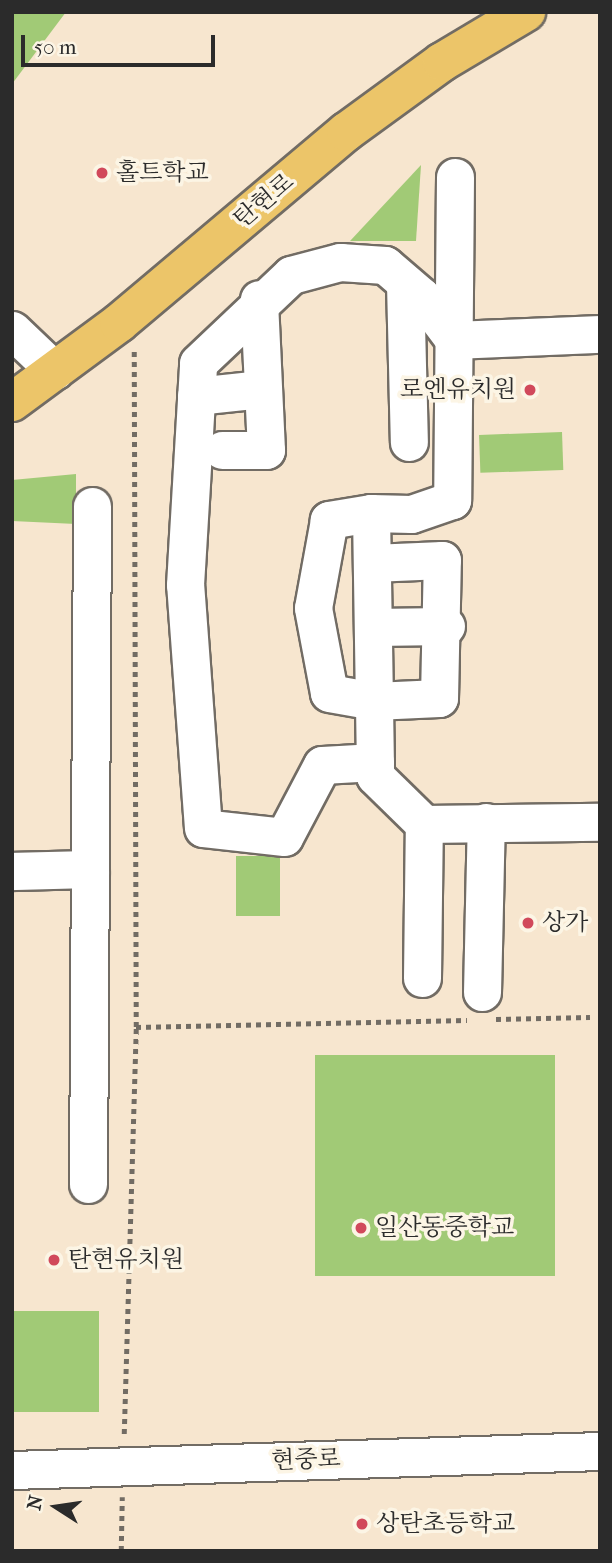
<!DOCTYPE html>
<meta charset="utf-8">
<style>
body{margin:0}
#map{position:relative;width:612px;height:1563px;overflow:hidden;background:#f7e6cf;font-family:"IM FELL French Canon","Noto Serif KR",serif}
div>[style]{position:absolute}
.green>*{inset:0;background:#a1ca76;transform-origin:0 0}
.path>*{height:4.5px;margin-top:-2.25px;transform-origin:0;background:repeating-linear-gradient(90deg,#726c64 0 5px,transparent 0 10px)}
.roads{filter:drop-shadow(2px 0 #726c64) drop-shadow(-2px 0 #726c64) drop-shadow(0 2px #726c64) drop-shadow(0 -2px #726c64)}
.minor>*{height:37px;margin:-18.5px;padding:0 18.5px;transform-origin:18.5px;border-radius:18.5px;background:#fff}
.major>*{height:38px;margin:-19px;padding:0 19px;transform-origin:19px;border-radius:19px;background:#ecc569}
.dots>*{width:19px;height:19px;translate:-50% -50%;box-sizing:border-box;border:4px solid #fcf5e5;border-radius:50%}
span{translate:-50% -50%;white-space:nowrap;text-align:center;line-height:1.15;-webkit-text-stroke:7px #fcf5e5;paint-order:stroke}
.poi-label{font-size:24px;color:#2b2b2b}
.left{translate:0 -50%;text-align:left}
.right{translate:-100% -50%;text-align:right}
.street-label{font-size:24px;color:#2b2b2b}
.frame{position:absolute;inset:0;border:14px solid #2b2b2b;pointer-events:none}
.north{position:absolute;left:21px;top:1472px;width:70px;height:70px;-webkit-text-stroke:5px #fcf5e5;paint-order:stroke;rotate:282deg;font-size:19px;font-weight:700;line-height:28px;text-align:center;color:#2b2b2b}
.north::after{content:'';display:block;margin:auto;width:24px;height:32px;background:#2b2b2b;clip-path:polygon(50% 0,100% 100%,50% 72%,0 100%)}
.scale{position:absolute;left:21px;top:35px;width:194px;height:32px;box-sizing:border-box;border:4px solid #2b2b2b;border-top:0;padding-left:9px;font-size:21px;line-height:24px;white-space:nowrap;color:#2b2b2b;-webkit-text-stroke:5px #fcf5e5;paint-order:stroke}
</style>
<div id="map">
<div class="green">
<i style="clip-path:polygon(12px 12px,66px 12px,12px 84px)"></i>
<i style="clip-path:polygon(421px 165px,416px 241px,350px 241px)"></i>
<i style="left:562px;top:432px;width:38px;height:83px;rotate:88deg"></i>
<i style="clip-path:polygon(76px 474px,76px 524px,12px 521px,12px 480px)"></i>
<i style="left:236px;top:856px;width:44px;height:60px"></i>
<i style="left:315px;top:1055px;width:240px;height:221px"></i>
<i style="left:12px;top:1311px;width:87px;height:101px"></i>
</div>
<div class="path">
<i style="left:496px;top:1019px;width:94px;rotate:-1.2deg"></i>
<i style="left:136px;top:1027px;width:331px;rotate:-1.2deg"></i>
<i style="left:124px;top:1434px;width:407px;rotate:-88.3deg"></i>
<i style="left:136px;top:1027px;width:678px;rotate:-90.17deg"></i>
<i style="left:121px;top:1551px;width:54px;rotate:-88.9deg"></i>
</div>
<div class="roads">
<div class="minor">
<i style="left:455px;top:177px;width:323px;rotate:90.5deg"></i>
<i style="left:452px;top:500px;width:43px;rotate:161.1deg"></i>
<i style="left:411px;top:514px;width:40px;rotate:-178.6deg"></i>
<i style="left:371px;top:513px;width:263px;rotate:89.1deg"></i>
<i style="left:375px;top:776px;width:69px;rotate:44.4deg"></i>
<i style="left:424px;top:824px;width:176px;rotate:-0.7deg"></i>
<i style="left:405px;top:283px;width:159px;rotate:88.6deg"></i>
<i style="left:12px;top:330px;width:59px;rotate:43.6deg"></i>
<i style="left:196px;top:396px;width:66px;rotate:-6.1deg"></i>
<i style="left:222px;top:450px;width:44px"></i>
<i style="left:266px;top:450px;width:151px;rotate:-92.7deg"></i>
<i style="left:371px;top:513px;width:43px;rotate:170.5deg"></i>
<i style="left:329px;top:520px;width:89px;rotate:100.3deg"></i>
<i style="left:313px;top:608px;width:86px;rotate:79.3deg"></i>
<i style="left:329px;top:693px;width:46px;rotate:10.1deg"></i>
<i style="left:374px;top:701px;width:65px;rotate:-2.6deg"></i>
<i style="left:439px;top:698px;width:138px;rotate:-88.8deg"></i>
<i style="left:442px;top:560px;width:70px;rotate:177.5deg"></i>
<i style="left:373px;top:627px;width:73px;rotate:-0.8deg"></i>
<i style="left:375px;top:762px;width:53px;rotate:176.8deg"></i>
<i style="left:322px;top:765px;width:81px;rotate:117.8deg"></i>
<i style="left:284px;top:837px;width:81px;rotate:-173.7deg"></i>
<i style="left:203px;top:828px;width:244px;rotate:-94.2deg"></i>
<i style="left:185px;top:585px;width:222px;rotate:-86.6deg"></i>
<i style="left:198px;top:363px;width:128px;rotate:-43.4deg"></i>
<i style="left:291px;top:275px;width:51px;rotate:-14.9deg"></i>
<i style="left:340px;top:262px;width:45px;rotate:3.8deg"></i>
<i style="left:385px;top:265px;width:48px;rotate:40.7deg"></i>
<i style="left:421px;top:296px;width:55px;rotate:53.1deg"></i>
<i style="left:454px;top:340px;width:146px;rotate:-2.4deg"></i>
<i style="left:12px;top:871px;width:78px;rotate:-1.5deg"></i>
<i style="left:422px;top:978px;width:154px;rotate:-89.3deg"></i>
<i style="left:482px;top:992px;width:170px;rotate:-88.7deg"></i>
<i style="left:88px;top:1184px;width:678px;rotate:-89.66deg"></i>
<i style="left:12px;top:1470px;width:588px;rotate:-1.85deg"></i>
</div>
<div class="major">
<i style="left:12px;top:402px;width:133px;rotate:-36.4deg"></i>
<i style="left:119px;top:323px;width:297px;rotate:-40.1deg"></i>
<i style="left:346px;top:132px;width:119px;rotate:-36.1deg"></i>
<i style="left:442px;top:62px;width:98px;rotate:-30.8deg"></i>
</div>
</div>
<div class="dots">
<i style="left:102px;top:173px;background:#d1495b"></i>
<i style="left:530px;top:390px;background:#d1495b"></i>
<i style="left:528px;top:923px;background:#d1495b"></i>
<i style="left:361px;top:1228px;background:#d1495b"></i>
<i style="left:54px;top:1260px;background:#d1495b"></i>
<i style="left:362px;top:1524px;background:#d1495b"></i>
</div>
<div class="poi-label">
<span class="left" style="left:116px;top:173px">홀트학교</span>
<span class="right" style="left:516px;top:390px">로엔유치원</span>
<span class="left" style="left:542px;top:923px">상가</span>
<span class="left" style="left:375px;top:1228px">일산동중학교</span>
<span class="left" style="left:68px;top:1260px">탄현유치원</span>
<span class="left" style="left:376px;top:1524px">상탄초등학교</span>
</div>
<div class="street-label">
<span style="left:264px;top:201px;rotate:-40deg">탄현로</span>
<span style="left:306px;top:1460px;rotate:-2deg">현중로</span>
</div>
<div class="frame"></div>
<div class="north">N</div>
<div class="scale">50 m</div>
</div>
